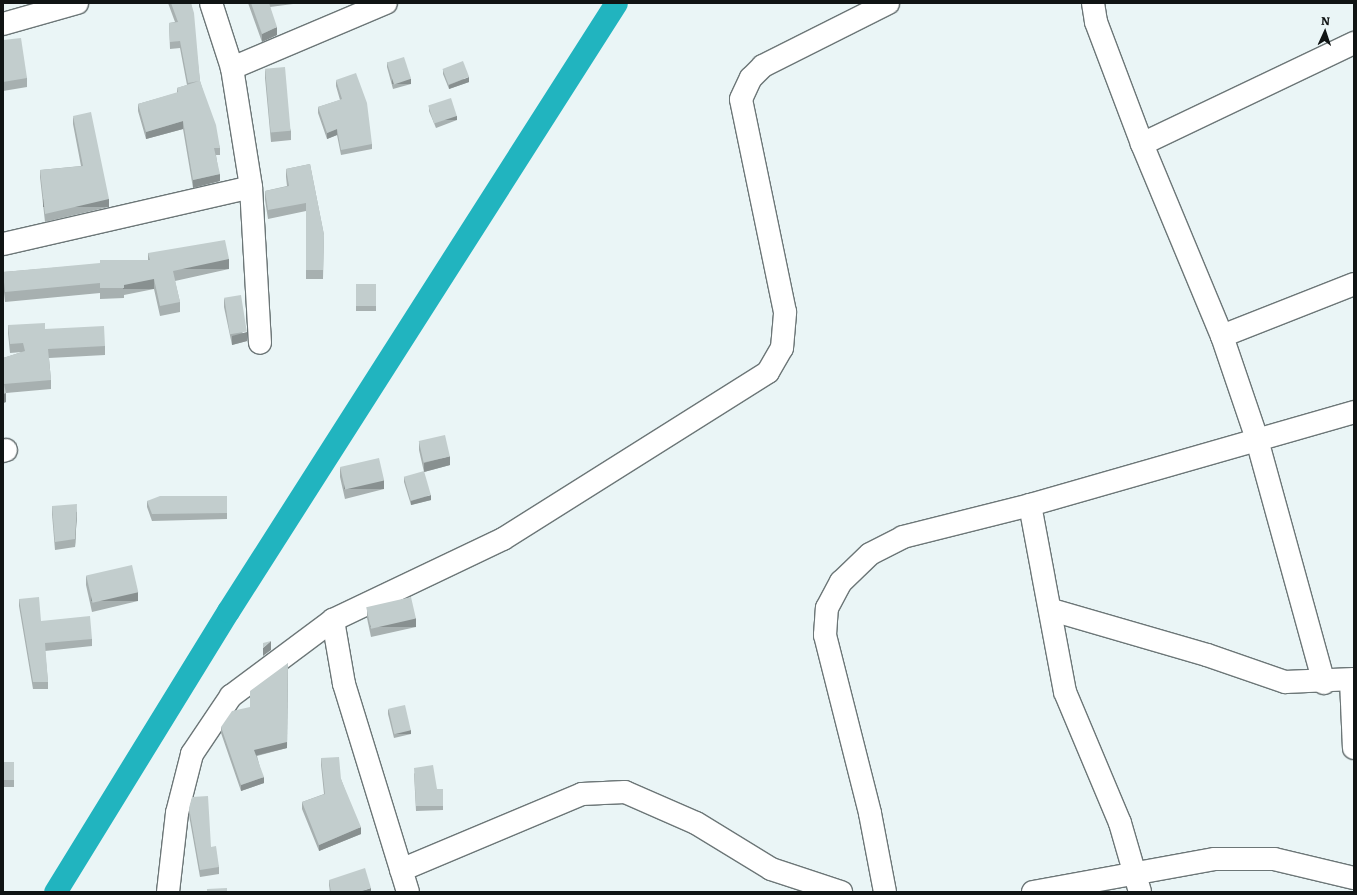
<!DOCTYPE html>
<style>
body{margin:0}
#map{position:relative;width:1357px;height:895px;overflow:hidden;background:#eaf5f6;font-family:Literata,serif}
div>[style]{position:absolute}
.canal>*{height:23px;margin:-11.5px;padding:0 11.5px;transform-origin:11.5px;border-radius:11.5px;background:#21b4bf}
.roads{filter:drop-shadow(1px 0 #6c7677) drop-shadow(-1px 0 #6c7677) drop-shadow(0 1px #6c7677) drop-shadow(0 -1px #6c7677)}
.minor>*{height:22px;margin:-11px;padding:0 11px;transform-origin:11px;border-radius:11px;background:#fff}
.wall>*{inset:0;background:#a7b0b0;transform-origin:0 0}
.shaded-wall>*{inset:0;background:#889090;transform-origin:0 0}
.building>*{inset:0;background:#c2cdcd;transform-origin:0 0}
span{translate:-50% -50%;white-space:nowrap;text-align:center;line-height:1.15;-webkit-text-stroke:3px #eaf5f6;paint-order:stroke}
.frame{position:absolute;inset:0;border:4px solid #101414;pointer-events:none}
.north{position:absolute;left:1305px;top:12px;width:40px;height:40px;-webkit-text-stroke:3px #eaf5f6;paint-order:stroke;rotate:3deg;font-size:11px;font-weight:700;line-height:16px;text-align:center;color:#101414}
.north::after{content:'';display:block;margin:auto;width:14px;height:18px;background:#101414;clip-path:polygon(50% 0,100% 100%,50% 72%,0 100%)}
</style>
<div id="map">
<div class="canal">
<i style="left:55px;top:892px;width:330px;rotate:-58.4deg"></i>
<i style="left:228px;top:611px;width:721px;rotate:-57.46deg"></i>
</div>
<div class="roads">
<div class="minor">
<i style="left:211px;top:3px;width:68px;rotate:72.1deg"></i>
<i style="left:232px;top:68px;width:121px;rotate:80.9deg"></i>
<i style="left:251px;top:187px;width:156px;rotate:86.7deg"></i>
<i style="left:1093px;top:3px;width:19px;rotate:81deg"></i>
<i style="left:1096px;top:22px;width:130px;rotate:69.3deg"></i>
<i style="left:1142px;top:144px;width:208px;rotate:67.4deg"></i>
<i style="left:3px;top:24px;width:77px;rotate:-15.8deg"></i>
<i style="left:232px;top:68px;width:167px;rotate:-22.9deg"></i>
<i style="left:1142px;top:144px;width:235px;rotate:-25.5deg"></i>
<i style="left:3px;top:244px;width:254px;rotate:-12.9deg"></i>
<i style="left:3px;top:451px;width:3px;rotate:-18deg"></i>
<i style="left:1030px;top:505px;width:190px;rotate:79.4deg"></i>
<i style="left:1065px;top:692px;width:142px;rotate:67.2deg"></i>
<i style="left:1120px;top:823px;width:72px;rotate:73.8deg"></i>
<i style="left:1052px;top:610px;width:161px;rotate:16.2deg"></i>
<i style="left:1207px;top:655px;width:83px;rotate:19.1deg"></i>
<i style="left:1285px;top:682px;width:69px;rotate:-2.5deg"></i>
<i style="left:1351px;top:680px;width:68px;rotate:87.5deg"></i>
<i style="left:1324px;top:683px;width:253px;rotate:-105.4deg"></i>
<i style="left:1257px;top:439px;width:109px;rotate:-108.8deg"></i>
<i style="left:1222px;top:336px;width:142px;rotate:-21.5deg"></i>
<i style="left:401px;top:870px;width:196px;rotate:-22.8deg"></i>
<i style="left:582px;top:794px;width:43px;rotate:-2.7deg"></i>
<i style="left:625px;top:792px;width:77px;rotate:23.6deg"></i>
<i style="left:696px;top:823px;width:88px;rotate:31.5deg"></i>
<i style="left:771px;top:869px;width:74px;rotate:18.2deg"></i>
<i style="left:168px;top:892px;width:80px;rotate:-83.5deg"></i>
<i style="left:177px;top:813px;width:61px;rotate:-75.7deg"></i>
<i style="left:192px;top:754px;width:70px;rotate:-56.1deg"></i>
<i style="left:231px;top:696px;width:127px;rotate:-36.7deg"></i>
<i style="left:408px;top:892px;width:218px;rotate:-107.1deg"></i>
<i style="left:344px;top:684px;width:65px;rotate:-99.8deg"></i>
<i style="left:333px;top:620px;width:188px;rotate:-25.5deg"></i>
<i style="left:503px;top:539px;width:313px;rotate:-32.2deg"></i>
<i style="left:768px;top:372px;width:28px;rotate:-60deg"></i>
<i style="left:782px;top:348px;width:36px;rotate:-85deg"></i>
<i style="left:785px;top:312px;width:217px;rotate:-101.7deg"></i>
<i style="left:741px;top:99px;width:23px;rotate:-65deg"></i>
<i style="left:751px;top:78px;width:17px;rotate:-45deg"></i>
<i style="left:763px;top:66px;width:140px;rotate:-26.7deg"></i>
<i style="left:885px;top:892px;width:80px;rotate:-100.8deg"></i>
<i style="left:870px;top:813px;width:184px;rotate:-104.2deg"></i>
<i style="left:825px;top:635px;width:27px;rotate:-86deg"></i>
<i style="left:827px;top:608px;width:30px;rotate:-62deg"></i>
<i style="left:841px;top:582px;width:40px;rotate:-44deg"></i>
<i style="left:870px;top:554px;width:37px;rotate:-27deg"></i>
<i style="left:903px;top:537px;width:131px;rotate:-14.1deg"></i>
<i style="left:1030px;top:505px;width:337px;rotate:-16deg"></i>
<i style="left:1033px;top:892px;width:185px;rotate:-10.3deg"></i>
<i style="left:1215px;top:859px;width:59px"></i>
<i style="left:1274px;top:859px;width:82px;rotate:13.4deg"></i>
</div>
</div>
<div class="wall">
<i style="clip-path:polygon(168px 3px,191px 3px,200px 81px,220px 148px,220px 155px,216px 155px,220px 181px,193px 188px,183px 129px,146px 139px,138px 111px,138px 104px,177px 93px,177px 88px,187px 85px,180px 48px,170px 49px,169px 23px,175px 22px)"></i>
<i style="clip-path:polygon(248px 3px,293px 3px,293px 4px,270px 7px,277px 35px,262px 42px)"></i>
<i style="clip-path:polygon(3px 40px,27px 78px,27px 87px,3px 91px)"></i>
<i style="clip-path:polygon(387px 62px,411px 84px,393px 89px,387px 67px)"></i>
<i style="clip-path:polygon(265px 69px,291px 131px,291px 140px,271px 142px,265px 78px)"></i>
<i style="clip-path:polygon(443px 69px,469px 82px,449px 89px,443px 74px)"></i>
<i style="clip-path:polygon(336px 80px,372px 144px,372px 149px,341px 155px,337px 135px,327px 139px,318px 113px,318px 107px,340px 100px,336px 86px)"></i>
<i style="clip-path:polygon(429px 107px,457px 120px,436px 128px,429px 111px)"></i>
<i style="clip-path:polygon(73px 116px,109px 207px,45px 222px,40px 177px,40px 170px,81px 166px,73px 124px)"></i>
<i style="clip-path:polygon(310px 164px,324px 235px,323px 279px,306px 279px,306px 211px,268px 219px,265px 200px,265px 191px,287px 186px,286px 177px,286px 169px)"></i>
<i style="clip-path:polygon(148px 253px,229px 269px,175px 281px,180px 302px,180px 312px,160px 316px,154px 289px,124px 295px,124px 298px,100px 299px,100px 293px,5px 302px,3px 283px,3px 272px,148px 260px)"></i>
<i style="left:356px;top:284px;width:20px;height:27px"></i>
<i style="clip-path:polygon(224px 298px,247px 341px,232px 345px,224px 307px)"></i>
<i style="clip-path:polygon(8px 325px,45px 329px,105px 346px,105px 355px,49px 358px,51px 380px,51px 389px,6px 393px,6px 402px,3px 403px,3px 358px,22px 352px,10px 353px,8px 333px)"></i>
<i style="clip-path:polygon(419px 441px,450px 465px,424px 472px,419px 450px)"></i>
<i style="clip-path:polygon(340px 468px,384px 489px,345px 499px,340px 477px)"></i>
<i style="clip-path:polygon(404px 477px,431px 500px,411px 505px,404px 482px)"></i>
<i style="clip-path:polygon(227px 496px,227px 519px,152px 521px,147px 507px,147px 501px)"></i>
<i style="clip-path:polygon(52px 506px,77px 512px,75px 547px,55px 550px,52px 514px)"></i>
<i style="clip-path:polygon(86px 576px,138px 601px,92px 612px,86px 585px)"></i>
<i style="clip-path:polygon(19px 599px,41px 621px,92px 639px,92px 646px,45px 651px,48px 682px,48px 689px,33px 689px,19px 606px)"></i>
<i style="clip-path:polygon(367px 609px,416px 627px,371px 637px,367px 618px)"></i>
<i style="clip-path:polygon(388px 709px,411px 734px,394px 738px,388px 714px)"></i>
<i style="clip-path:polygon(221px 727px,287px 748px,257px 756px,264px 783px,241px 791px,221px 733px)"></i>
<i style="clip-path:polygon(321px 758px,341px 779px,361px 834px,319px 851px,302px 809px,302px 802px,324px 794px,321px 765px)"></i>
<i style="left:3px;top:762px;width:11px;height:25px"></i>
<i style="clip-path:polygon(414px 773px,437px 789px,443px 789px,443px 810px,416px 811px)"></i>
<i style="clip-path:polygon(189px 808px,211px 847px,219px 867px,219px 874px,200px 877px,189px 815px)"></i>
<i style="clip-path:polygon(329px 880px,371px 892px,330px 892px,329px 885px)"></i>
</div>
<div class="shaded-wall">
<i style="clip-path:polygon(277px 27px,277px 35px,262px 42px,262px 34px)"></i>
<i style="clip-path:polygon(469px 77px,469px 82px,449px 89px,449px 85px)"></i>
<i style="left:411px;top:79px;width:5px;height:19px;rotate:90deg"></i>
<i style="left:457px;top:116px;width:4px;height:22px;rotate:90deg"></i>
<i style="clip-path:polygon(183px 121px,183px 129px,146px 139px,146px 132px)"></i>
<i style="clip-path:polygon(337px 129px,337px 135px,327px 139px,327px 133px)"></i>
<i style="clip-path:polygon(220px 174px,220px 181px,193px 188px,193px 180px)"></i>
<i style="left:109px;top:199px;width:8px;height:66px;rotate:90deg"></i>
<i style="left:229px;top:259px;width:10px;height:57px;rotate:90deg"></i>
<i style="left:154px;top:279px;width:10px;height:31px;rotate:90deg"></i>
<i style="clip-path:polygon(247px 332px,247px 341px,232px 345px,232px 336px)"></i>
<i style="clip-path:polygon(6px 393px,6px 402px,3px 403px,3px 394px)"></i>
<i style="clip-path:polygon(450px 456px,450px 465px,424px 472px,424px 463px)"></i>
<i style="left:384px;top:480px;width:9px;height:40px;rotate:90deg"></i>
<i style="clip-path:polygon(431px 495px,431px 500px,411px 505px,411px 501px)"></i>
<i style="clip-path:polygon(77px 504px,77px 512px,75px 547px,75px 539px)"></i>
<i style="left:138px;top:592px;width:9px;height:47px;rotate:90deg"></i>
<i style="left:416px;top:618px;width:9px;height:46px;rotate:90deg"></i>
<i style="clip-path:polygon(271px 641px,271px 650px,263px 656px,263px 648px)"></i>
<i style="clip-path:polygon(288px 663px,287px 748px,254px 756px,254px 750px)"></i>
<i style="left:411px;top:730px;width:4px;height:17px;rotate:90deg"></i>
<i style="clip-path:polygon(264px 777px,264px 783px,241px 791px,241px 785px)"></i>
<i style="clip-path:polygon(361px 827px,361px 834px,319px 851px,319px 845px)"></i>
<i style="clip-path:polygon(371px 888px,371px 892px,359px 892px)"></i>
</div>
<div class="building">
<i style="clip-path:polygon(171px 3px,191px 3px,194px 13px,200px 81px,216px 125px,220px 148px,214px 148px,220px 174px,193px 180px,183px 121px,146px 132px,138px 104px,178px 92px,177px 88px,199px 81px,188px 83px,180px 41px,170px 42px,169px 23px,178px 22px)"></i>
<i style="clip-path:polygon(251px 3px,269px 3px,277px 27px,262px 34px)"></i>
<i style="clip-path:polygon(21px 38px,27px 78px,3px 82px,3px 40px)"></i>
<i style="left:404px;top:57px;width:23px;height:18px;rotate:72deg"></i>
<i style="left:463px;top:61px;width:17px;height:22px;rotate:69deg"></i>
<i style="left:285px;top:67px;width:64px;height:20px;rotate:85deg"></i>
<i style="clip-path:polygon(356px 73px,367px 103px,372px 144px,341px 150px,337px 129px,327px 133px,318px 107px,342px 99px,336px 80px)"></i>
<i style="left:451px;top:98px;width:19px;height:24px;rotate:72deg"></i>
<i style="clip-path:polygon(91px 112px,109px 199px,45px 214px,40px 170px,83px 166px,73px 116px)"></i>
<i style="clip-path:polygon(310px 164px,324px 235px,323px 270px,306px 270px,306px 203px,268px 210px,265px 191px,289px 186px,286px 169px)"></i>
<i style="clip-path:polygon(225px 240px,229px 259px,173px 271px,180px 302px,160px 306px,154px 279px,124px 285px,124px 288px,100px 288px,100px 283px,5px 292px,3px 272px,100px 263px,100px 260px,150px 260px,148px 253px)"></i>
<i style="left:356px;top:284px;width:20px;height:22px"></i>
<i style="left:241px;top:295px;width:37px;height:17px;rotate:81deg"></i>
<i style="clip-path:polygon(45px 323px,45px 329px,104px 326px,105px 346px,48px 349px,51px 380px,4px 384px,6px 393px,3px 394px,3px 358px,25px 351px,23px 343px,10px 344px,8px 325px)"></i>
<i style="left:445px;top:435px;width:22px;height:27px;rotate:77deg"></i>
<i style="left:379px;top:458px;width:23px;height:40px;rotate:77deg"></i>
<i style="left:424px;top:471px;width:25px;height:21px;rotate:74deg"></i>
<i style="clip-path:polygon(160px 496px,227px 496px,227px 513px,152px 514px,147px 501px)"></i>
<i style="clip-path:polygon(77px 504px,75px 539px,55px 542px,52px 506px)"></i>
<i style="left:132px;top:565px;width:28px;height:47px;rotate:77deg"></i>
<i style="clip-path:polygon(39px 597px,41px 621px,90px 616px,92px 639px,45px 643px,48px 682px,33px 682px,19px 599px)"></i>
<i style="left:411px;top:597px;width:22px;height:46px;rotate:77deg"></i>
<i style="clip-path:polygon(271px 641px,263px 648px,263px 643px)"></i>
<i style="clip-path:polygon(288px 663px,287px 742px,254px 750px,264px 777px,241px 785px,221px 727px,232px 711px,250px 707px,250px 691px)"></i>
<i style="left:405px;top:705px;width:26px;height:17px;rotate:77deg"></i>
<i style="clip-path:polygon(339px 757px,341px 779px,361px 827px,319px 845px,302px 802px,325px 794px,321px 758px)"></i>
<i style="left:3px;top:762px;width:11px;height:18px"></i>
<i style="clip-path:polygon(433px 765px,437px 789px,443px 789px,443px 806px,416px 806px,414px 768px)"></i>
<i style="clip-path:polygon(208px 796px,211px 847px,216px 846px,219px 867px,200px 870px,189px 808px,192px 797px)"></i>
<i style="clip-path:polygon(365px 868px,371px 888px,359px 892px,331px 892px,329px 880px)"></i>
<i style="clip-path:polygon(227px 888px,227px 892px,207px 892px,207px 889px)"></i>
</div>
<div class="frame"></div>
<div class="north">N</div>
</div>
